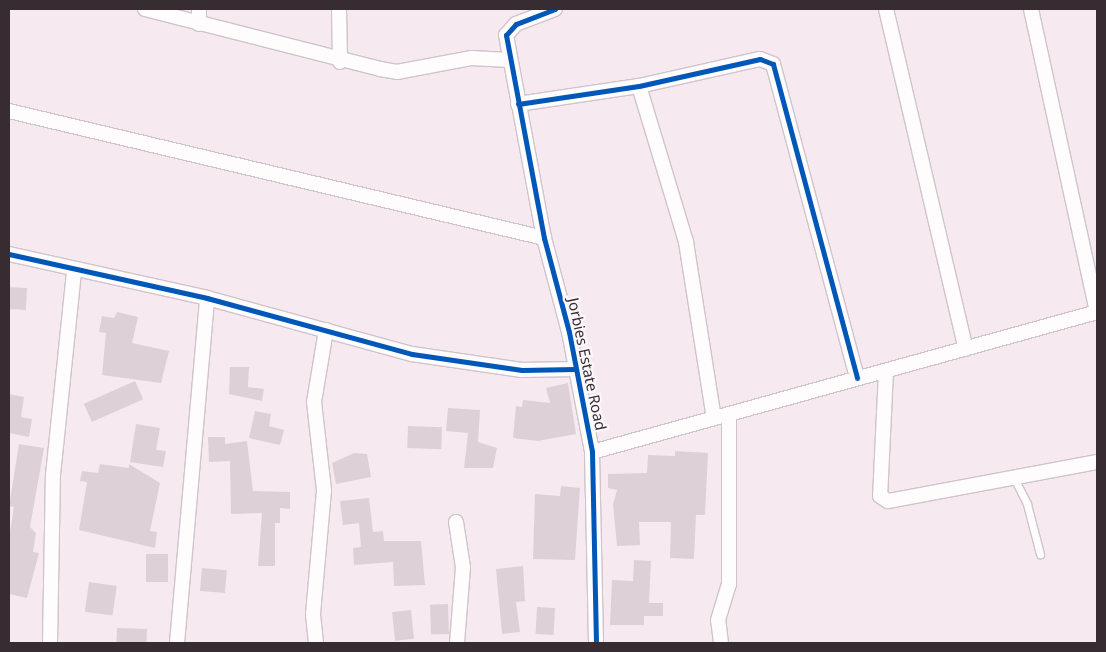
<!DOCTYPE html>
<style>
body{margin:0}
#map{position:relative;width:1106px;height:652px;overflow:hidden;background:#f7e9f0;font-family:"Noto Sans",sans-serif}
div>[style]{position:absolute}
.building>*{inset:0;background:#ddd1d7;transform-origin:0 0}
.roads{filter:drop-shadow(1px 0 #cfc4ca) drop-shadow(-1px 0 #cfc4ca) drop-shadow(0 1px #cfc4ca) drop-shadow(0 -1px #cfc4ca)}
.service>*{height:7px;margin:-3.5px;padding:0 3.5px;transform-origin:3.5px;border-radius:3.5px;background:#fefcfd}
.minor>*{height:14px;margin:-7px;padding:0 7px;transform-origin:7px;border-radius:7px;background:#fefcfd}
.cycleway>*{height:5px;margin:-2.5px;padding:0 2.5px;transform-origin:2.5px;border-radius:2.5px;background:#0057b8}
span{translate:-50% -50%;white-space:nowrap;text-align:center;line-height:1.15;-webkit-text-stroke:4.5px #fcf7fa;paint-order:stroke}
.street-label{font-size:15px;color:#362c32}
.frame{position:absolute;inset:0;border:10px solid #362c32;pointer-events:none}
</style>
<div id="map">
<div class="building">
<i style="left:9px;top:287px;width:18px;height:22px;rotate:3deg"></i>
<i style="clip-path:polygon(117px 312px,138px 317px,132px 343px,169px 351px,161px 383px,102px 375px,106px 333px,99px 332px,102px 316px,114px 318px)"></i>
<i style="clip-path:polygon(230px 367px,249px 367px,248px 387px,264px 389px,262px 401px,229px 394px)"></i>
<i style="left:135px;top:381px;width:20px;height:56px;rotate:66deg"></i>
<i style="clip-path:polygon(568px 383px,576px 434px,538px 441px,513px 438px,516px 406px,522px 407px,523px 400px,550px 403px,546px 388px)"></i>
<i style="clip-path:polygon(9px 394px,24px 397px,21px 417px,32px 419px,29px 437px,9px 433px)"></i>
<i style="clip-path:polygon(448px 408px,480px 410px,478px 442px,497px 448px,493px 468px,464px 468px,468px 433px,446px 431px)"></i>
<i style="clip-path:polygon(255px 411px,271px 414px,269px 426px,284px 430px,280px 445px,249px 438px)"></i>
<i style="clip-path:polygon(136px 424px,160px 428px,156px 450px,166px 451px,163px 467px,130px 462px)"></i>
<i style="left:408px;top:426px;width:34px;height:22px;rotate:2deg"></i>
<i style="clip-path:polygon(208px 437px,225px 437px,225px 444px,247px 441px,253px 491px,290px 492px,290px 509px,280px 508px,280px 523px,275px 523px,275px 566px,258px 566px,262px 513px,231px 514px,230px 461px,209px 462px)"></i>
<i style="clip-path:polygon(19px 444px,44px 448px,30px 527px,36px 533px,33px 552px,39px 553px,27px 598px,9px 594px,9px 538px,14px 507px,9px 506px)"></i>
<i style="clip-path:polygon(675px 451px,708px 453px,705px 515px,696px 515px,694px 559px,670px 558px,671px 522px,639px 522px,640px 545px,617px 546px,613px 504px,617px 490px,608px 488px,608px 474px,647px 473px,648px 455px,675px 456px)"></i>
<i style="clip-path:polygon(354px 453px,367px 454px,371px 477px,336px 484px,332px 463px)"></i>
<i style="clip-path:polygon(100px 464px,129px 468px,129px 464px,160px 483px,150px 531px,157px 532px,155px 548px,79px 530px,87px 482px,80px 481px,82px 471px,98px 473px)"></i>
<i style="clip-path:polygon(561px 486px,580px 488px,575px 560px,533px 559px,535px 494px,560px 496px)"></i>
<i style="clip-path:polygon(369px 498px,373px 532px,383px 531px,384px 541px,421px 541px,425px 585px,394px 586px,393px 562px,354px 565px,353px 548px,361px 547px,359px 523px,343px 525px,340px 501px)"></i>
<i style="left:146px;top:554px;width:22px;height:28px"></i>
<i style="clip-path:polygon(634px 560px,651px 561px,649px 603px,663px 603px,663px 616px,644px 616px,644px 625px,610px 625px,612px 580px,633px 581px)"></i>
<i style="clip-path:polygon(523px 566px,525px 601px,516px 602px,520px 632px,502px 634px,496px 569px)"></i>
<i style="left:202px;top:568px;width:25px;height:23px;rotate:5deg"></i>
<i style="left:89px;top:582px;width:28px;height:30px;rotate:8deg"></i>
<i style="left:448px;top:604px;width:30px;height:18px;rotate:88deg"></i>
<i style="left:537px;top:607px;width:18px;height:27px;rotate:3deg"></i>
<i style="left:411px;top:610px;width:29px;height:19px;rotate:84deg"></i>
<i style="left:117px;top:628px;width:30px;height:15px;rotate:2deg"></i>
</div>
<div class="roads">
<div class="service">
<i style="left:1014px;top:478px;width:29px;rotate:63deg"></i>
<i style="left:1027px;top:504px;width:52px;rotate:75.4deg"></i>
</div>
<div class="minor">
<i style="left:145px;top:9px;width:243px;rotate:14.3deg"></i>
<i style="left:380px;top:69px;width:17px;rotate:10deg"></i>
<i style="left:397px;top:72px;width:75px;rotate:-10.7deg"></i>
<i style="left:471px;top:58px;width:38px;rotate:3deg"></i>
<i style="left:339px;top:9px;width:53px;rotate:88.9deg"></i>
<i style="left:555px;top:9px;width:42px;rotate:159deg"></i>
<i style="left:516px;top:24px;width:15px;rotate:132deg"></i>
<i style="left:506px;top:35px;width:207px;rotate:79.4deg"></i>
<i style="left:544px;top:238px;width:97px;rotate:75.1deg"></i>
<i style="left:569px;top:332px;width:122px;rotate:79.1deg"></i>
<i style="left:592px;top:452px;width:191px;rotate:88.8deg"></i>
<i style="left:886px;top:9px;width:349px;rotate:76.8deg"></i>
<i style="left:1031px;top:9px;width:310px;rotate:77.7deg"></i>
<i style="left:199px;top:24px;width:15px;rotate:-90deg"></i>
<i style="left:639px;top:86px;width:163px;rotate:73.2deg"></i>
<i style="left:686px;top:242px;width:178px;rotate:81deg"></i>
<i style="left:518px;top:104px;width:122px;rotate:-8.5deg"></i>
<i style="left:639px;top:86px;width:124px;rotate:-12.6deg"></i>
<i style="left:760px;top:59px;width:14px;rotate:21deg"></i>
<i style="left:773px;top:64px;width:325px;rotate:75deg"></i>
<i style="left:9px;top:111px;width:550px;rotate:13.35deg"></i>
<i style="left:9px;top:254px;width:203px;rotate:12.5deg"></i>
<i style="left:207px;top:298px;width:213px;rotate:15.3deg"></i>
<i style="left:412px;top:354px;width:111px;rotate:8.3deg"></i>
<i style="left:522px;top:370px;width:53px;rotate:-1.1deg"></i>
<i style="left:886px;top:371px;width:125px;rotate:92.7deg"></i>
<i style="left:880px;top:496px;width:9px;rotate:32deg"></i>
<i style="left:888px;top:501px;width:213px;rotate:-10.6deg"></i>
<i style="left:592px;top:452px;width:524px;rotate:-15.49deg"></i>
<i style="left:456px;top:522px;width:46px;rotate:81.2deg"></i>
<i style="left:463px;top:567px;width:76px;rotate:94.5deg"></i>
<i style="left:50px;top:643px;width:168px;rotate:-89deg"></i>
<i style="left:53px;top:475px;width:204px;rotate:-84.1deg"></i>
<i style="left:177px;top:643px;width:346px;rotate:-85deg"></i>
<i style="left:316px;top:643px;width:29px;rotate:-96deg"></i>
<i style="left:313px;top:614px;width:124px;rotate:-84.9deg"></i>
<i style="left:324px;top:490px;width:89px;rotate:-96.5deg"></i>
<i style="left:314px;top:402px;width:73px;rotate:-80.5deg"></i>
<i style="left:721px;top:643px;width:23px;rotate:-97deg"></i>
<i style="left:718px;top:620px;width:38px;rotate:-73deg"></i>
<i style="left:729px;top:584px;width:170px;rotate:-90deg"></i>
</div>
</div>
<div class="cycleway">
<i style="left:555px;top:9px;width:42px;rotate:159deg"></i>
<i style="left:516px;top:24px;width:15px;rotate:132deg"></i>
<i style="left:506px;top:35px;width:207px;rotate:79.4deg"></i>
<i style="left:544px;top:238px;width:97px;rotate:75.1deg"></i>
<i style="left:569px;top:332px;width:122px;rotate:79.1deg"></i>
<i style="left:592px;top:452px;width:191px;rotate:88.8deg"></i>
<i style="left:518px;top:104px;width:122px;rotate:-8.5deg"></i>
<i style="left:639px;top:86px;width:124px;rotate:-12.6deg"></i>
<i style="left:760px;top:59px;width:14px;rotate:21deg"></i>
<i style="left:773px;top:64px;width:325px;rotate:75deg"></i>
<i style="left:9px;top:254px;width:203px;rotate:12.5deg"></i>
<i style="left:207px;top:298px;width:213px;rotate:15.3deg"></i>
<i style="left:412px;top:354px;width:111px;rotate:8.3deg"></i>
<i style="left:522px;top:370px;width:53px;rotate:-1.1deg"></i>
</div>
<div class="street-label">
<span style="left:587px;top:364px;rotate:78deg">Jorbies Estate Road</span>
</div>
<div class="frame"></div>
</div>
